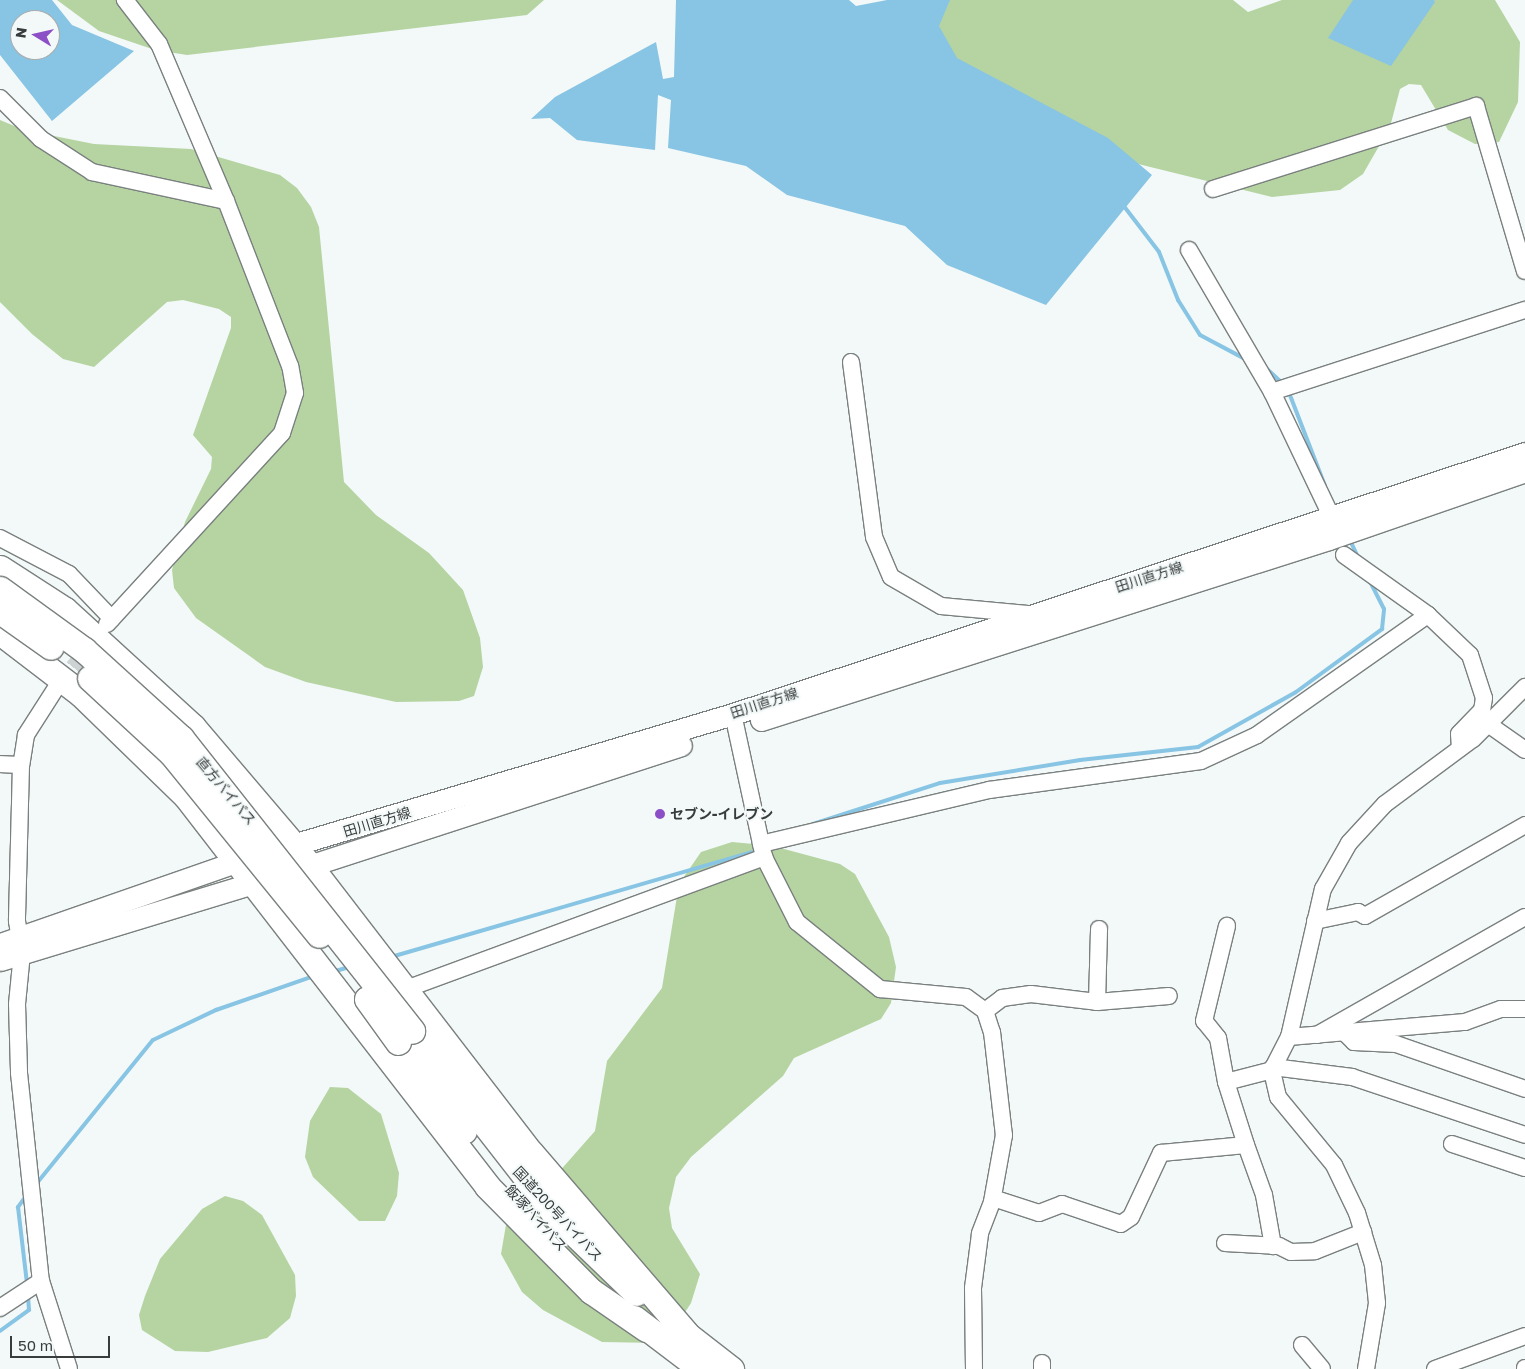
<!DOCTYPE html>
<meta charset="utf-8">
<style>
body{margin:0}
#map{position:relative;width:1525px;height:1369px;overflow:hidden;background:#f2f9f8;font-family:"Golos Text","Noto Sans JP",sans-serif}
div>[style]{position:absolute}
.forest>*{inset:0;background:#b5d4a2}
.water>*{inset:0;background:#88c4e3}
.stream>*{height:4px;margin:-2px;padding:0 2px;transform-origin:2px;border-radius:2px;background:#88c4e3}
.minor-tunnel>*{height:16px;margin-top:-8px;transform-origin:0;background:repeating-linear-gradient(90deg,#cdd3d2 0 16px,transparent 0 24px)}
.roads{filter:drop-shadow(1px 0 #7a807f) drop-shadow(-1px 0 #7a807f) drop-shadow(0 1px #7a807f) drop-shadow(0 -1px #7a807f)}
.minor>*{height:16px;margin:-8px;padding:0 8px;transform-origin:8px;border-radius:8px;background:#fff}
.major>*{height:21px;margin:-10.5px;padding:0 10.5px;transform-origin:10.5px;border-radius:10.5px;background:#fff}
.highway>*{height:25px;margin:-12.5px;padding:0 12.5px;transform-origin:12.5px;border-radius:12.5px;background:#fff}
.bridges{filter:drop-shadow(1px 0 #7a807f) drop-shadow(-1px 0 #7a807f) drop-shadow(0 1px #7a807f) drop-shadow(0 -1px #7a807f)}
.highway-bridge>*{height:25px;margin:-12.5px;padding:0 12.5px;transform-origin:12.5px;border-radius:12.5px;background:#fff}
.dots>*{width:14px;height:14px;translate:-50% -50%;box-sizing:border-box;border:2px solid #f2f9f8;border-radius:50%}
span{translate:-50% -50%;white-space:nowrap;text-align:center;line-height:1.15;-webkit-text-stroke:4px #f2f9f8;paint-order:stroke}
.street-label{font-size:14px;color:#393c3c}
.poi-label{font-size:14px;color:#393c3c;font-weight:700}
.left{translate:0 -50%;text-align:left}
.north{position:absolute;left:10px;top:10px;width:50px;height:50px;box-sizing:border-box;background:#f2f9f8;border:1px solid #a8adad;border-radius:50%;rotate:279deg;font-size:14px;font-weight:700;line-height:20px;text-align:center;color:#393c3c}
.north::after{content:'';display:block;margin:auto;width:18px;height:22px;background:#8d4fc6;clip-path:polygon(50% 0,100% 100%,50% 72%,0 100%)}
.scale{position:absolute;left:10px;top:1336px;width:100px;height:22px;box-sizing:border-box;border:2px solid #393c3c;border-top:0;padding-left:6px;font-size:15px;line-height:18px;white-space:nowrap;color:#393c3c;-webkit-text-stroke:4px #f2f9f8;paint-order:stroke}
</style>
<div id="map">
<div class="forest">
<i style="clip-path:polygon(57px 0,544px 0,527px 15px,187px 55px,155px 50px,99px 31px)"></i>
<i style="clip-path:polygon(917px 0,1233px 0,1248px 12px,1282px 0,1495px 0,1520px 42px,1518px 102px,1499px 142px,1475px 144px,1448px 130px,1421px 85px,1409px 84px,1400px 89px,1390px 127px,1363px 174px,1340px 190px,1272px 197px,1126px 161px,895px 21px)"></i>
<i style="clip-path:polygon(0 120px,24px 130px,94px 144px,191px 149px,280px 175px,297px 188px,311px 207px,319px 227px,344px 482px,376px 515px,429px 553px,463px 590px,480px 638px,483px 667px,474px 696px,459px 701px,396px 702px,306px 682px,265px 667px,196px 618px,174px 588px,172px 570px,185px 522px,211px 469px,212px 457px,193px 435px,231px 328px,231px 317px,219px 309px,183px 300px,167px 302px,94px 367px,63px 359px,32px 334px,0 302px)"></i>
<i style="clip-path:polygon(732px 842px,773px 846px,840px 864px,855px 874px,889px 937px,896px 967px,891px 1003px,881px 1019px,794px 1058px,783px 1076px,691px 1157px,676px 1177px,669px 1208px,672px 1228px,700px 1274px,691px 1303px,675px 1328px,658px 1343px,602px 1342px,543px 1310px,522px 1292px,501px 1254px,508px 1213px,514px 1199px,558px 1173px,595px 1131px,607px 1061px,662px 988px,679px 884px,701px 852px)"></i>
<i style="clip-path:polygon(330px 1087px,348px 1088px,381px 1114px,399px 1173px,397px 1196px,385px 1221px,359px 1221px,313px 1177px,305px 1157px,310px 1121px)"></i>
<i style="clip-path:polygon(225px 1196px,243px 1201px,262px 1215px,295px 1275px,296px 1296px,290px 1318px,267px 1338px,208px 1352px,175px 1351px,142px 1330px,139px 1315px,145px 1296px,160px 1259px,202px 1209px)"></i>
</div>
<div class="water">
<i style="clip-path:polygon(evenodd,0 0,52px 0,72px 25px,134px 51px,52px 121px,0 55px,0 0,20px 20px,50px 20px,50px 50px,20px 50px,20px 20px)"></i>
<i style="clip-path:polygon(676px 0,849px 0,856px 6px,887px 0,950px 0,939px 26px,957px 58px,1108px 138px,1152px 175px,1046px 305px,947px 265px,905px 226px,787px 195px,746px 166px,668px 148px,671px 100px,658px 95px,655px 150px,577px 140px,550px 118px,531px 119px,555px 97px,656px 42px,663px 79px,674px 77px)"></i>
<i style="clip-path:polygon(1353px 0,1434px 0,1435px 2px,1391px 66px,1328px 38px)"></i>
</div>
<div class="stream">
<i style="left:1123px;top:205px;width:59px;rotate:52.5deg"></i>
<i style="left:1159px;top:252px;width:52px;rotate:68.4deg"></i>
<i style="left:1178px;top:300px;width:41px;rotate:57.8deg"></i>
<i style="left:1200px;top:335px;width:53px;rotate:28deg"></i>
<i style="left:1267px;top:369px;width:21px;rotate:43deg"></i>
<i style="left:1288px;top:390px;width:103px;rotate:68.9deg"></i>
<i style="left:1349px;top:538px;width:23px;rotate:65deg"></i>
<i style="left:813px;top:824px;width:133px;rotate:-17.9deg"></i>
<i style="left:940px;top:783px;width:142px;rotate:-9.3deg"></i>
<i style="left:1080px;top:760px;width:119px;rotate:-6.3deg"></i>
<i style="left:1198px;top:747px;width:112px;rotate:-29.3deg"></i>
<i style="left:1296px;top:692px;width:107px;rotate:-36.2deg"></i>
<i style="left:1382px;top:629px;width:20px;rotate:-84deg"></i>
<i style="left:1384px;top:609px;width:31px;rotate:-117deg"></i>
<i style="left:391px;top:957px;width:381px;rotate:-16.2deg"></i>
<i style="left:332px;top:972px;width:19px;rotate:-16deg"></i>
<i style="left:37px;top:1183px;width:184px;rotate:-51deg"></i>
<i style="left:153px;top:1040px;width:70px;rotate:-25.5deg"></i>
<i style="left:216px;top:1010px;width:104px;rotate:-19.1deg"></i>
<i style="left:26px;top:1196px;width:14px;rotate:126deg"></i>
<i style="left:18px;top:1207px;width:78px;rotate:83.3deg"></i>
<i style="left:0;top:1331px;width:36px;rotate:-36deg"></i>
<i style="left:29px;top:1310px;width:14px;rotate:-94deg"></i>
</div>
<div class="minor-tunnel">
<i style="left:58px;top:686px;width:53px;rotate:-51.2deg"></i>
</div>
<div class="roads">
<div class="minor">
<i style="left:0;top:98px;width:58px;rotate:45deg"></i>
<i style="left:41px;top:139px;width:61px;rotate:32.9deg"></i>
<i style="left:92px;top:172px;width:137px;rotate:12.2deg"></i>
<i style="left:1213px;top:189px;width:276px;rotate:-17.5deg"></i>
<i style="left:1476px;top:106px;width:172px;rotate:73.5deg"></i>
<i style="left:1189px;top:250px;width:164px;rotate:59.7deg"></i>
<i style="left:1272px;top:392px;width:148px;rotate:64.5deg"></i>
<i style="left:851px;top:362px;width:177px;rotate:82.5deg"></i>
<i style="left:874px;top:537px;width:43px;rotate:67deg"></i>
<i style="left:891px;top:577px;width:58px;rotate:30.1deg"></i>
<i style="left:941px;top:606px;width:87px;rotate:5.3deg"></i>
<i style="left:1272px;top:392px;width:266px;rotate:-18deg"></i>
<i style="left:0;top:538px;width:78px;rotate:27.6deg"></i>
<i style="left:69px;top:574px;width:62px;rotate:46.3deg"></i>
<i style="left:1344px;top:555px;width:103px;rotate:35.5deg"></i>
<i style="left:1428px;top:615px;width:58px;rotate:43.6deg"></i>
<i style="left:1470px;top:655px;width:45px;rotate:72deg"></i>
<i style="left:1484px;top:698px;width:12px;rotate:99deg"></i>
<i style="left:1482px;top:710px;width:33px;rotate:134deg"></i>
<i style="left:1459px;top:734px;width:14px;rotate:86deg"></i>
<i style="left:107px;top:624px;width:259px;rotate:-47.5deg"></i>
<i style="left:282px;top:433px;width:42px;rotate:-72deg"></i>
<i style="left:295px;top:393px;width:27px;rotate:-100deg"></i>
<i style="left:290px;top:366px;width:177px;rotate:-111.2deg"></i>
<i style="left:226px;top:201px;width:171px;rotate:-113.1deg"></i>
<i style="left:159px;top:44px;width:56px;rotate:-127.7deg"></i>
<i style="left:56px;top:688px;width:56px;rotate:122.6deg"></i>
<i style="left:26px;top:735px;width:30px;rotate:99deg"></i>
<i style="left:21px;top:765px;width:156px;rotate:91.5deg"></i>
<i style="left:17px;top:921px;width:32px;rotate:81deg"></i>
<i style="left:22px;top:953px;width:51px;rotate:95.6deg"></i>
<i style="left:17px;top:1004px;width:69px;rotate:88.3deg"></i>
<i style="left:19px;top:1073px;width:209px;rotate:84deg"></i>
<i style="left:41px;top:1281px;width:92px;rotate:72.3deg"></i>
<i style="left:733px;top:714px;width:146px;rotate:77.8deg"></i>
<i style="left:764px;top:857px;width:73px;rotate:63.1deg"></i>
<i style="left:797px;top:922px;width:107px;rotate:38.9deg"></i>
<i style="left:880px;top:989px;width:86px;rotate:5.3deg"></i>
<i style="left:966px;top:997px;width:24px;rotate:36deg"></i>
<i style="left:985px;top:1011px;width:22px;rotate:72deg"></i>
<i style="left:992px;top:1032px;width:104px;rotate:83.4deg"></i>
<i style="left:1004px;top:1135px;width:68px;rotate:100.2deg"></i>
<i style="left:992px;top:1202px;width:34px;rotate:111deg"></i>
<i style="left:980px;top:1234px;width:54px;rotate:97.4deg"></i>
<i style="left:973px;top:1288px;width:81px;rotate:89.3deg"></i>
<i style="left:1488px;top:724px;width:45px;rotate:35.1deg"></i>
<i style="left:0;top:764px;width:21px;rotate:3deg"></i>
<i style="left:761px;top:844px;width:234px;rotate:-13.3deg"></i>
<i style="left:989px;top:790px;width:214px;rotate:-7.8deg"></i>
<i style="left:1201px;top:761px;width:62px;rotate:-24.9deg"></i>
<i style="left:1257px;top:735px;width:209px;rotate:-35.1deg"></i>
<i style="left:1315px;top:921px;width:44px;rotate:-11.8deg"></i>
<i style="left:1358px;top:912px;width:8px;rotate:30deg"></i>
<i style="left:1365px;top:916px;width:184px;rotate:-29.6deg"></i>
<i style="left:406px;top:989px;width:382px;rotate:-20.2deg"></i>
<i style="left:1097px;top:1002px;width:72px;rotate:-4.8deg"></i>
<i style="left:985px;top:1011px;width:21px;rotate:-37deg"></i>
<i style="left:1002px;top:998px;width:29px;rotate:-8deg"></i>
<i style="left:1031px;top:994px;width:66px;rotate:6.9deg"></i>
<i style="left:1097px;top:1002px;width:73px;rotate:-88.4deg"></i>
<i style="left:1344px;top:1032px;width:14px;rotate:45deg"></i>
<i style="left:1354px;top:1042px;width:42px;rotate:2.7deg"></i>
<i style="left:1396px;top:1044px;width:137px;rotate:19.2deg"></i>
<i style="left:1317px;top:1035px;width:239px;rotate:-29.6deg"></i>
<i style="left:1289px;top:1037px;width:177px;rotate:-4.9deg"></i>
<i style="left:1465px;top:1022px;width:38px;rotate:-20deg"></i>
<i style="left:1501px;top:1009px;width:24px"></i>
<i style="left:1273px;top:1067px;width:80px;rotate:7.2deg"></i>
<i style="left:1352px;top:1077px;width:182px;rotate:18.5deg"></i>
<i style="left:1226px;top:1082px;width:45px;rotate:-100.3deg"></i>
<i style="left:1218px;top:1038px;width:22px;rotate:-129deg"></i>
<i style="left:1204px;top:1021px;width:98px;rotate:-76.4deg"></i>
<i style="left:1452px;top:1144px;width:77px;rotate:18.2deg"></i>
<i style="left:1246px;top:1145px;width:53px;rotate:70.2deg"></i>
<i style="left:1264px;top:1195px;width:52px;rotate:80deg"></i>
<i style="left:993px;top:1198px;width:48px;rotate:18.1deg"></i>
<i style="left:1039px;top:1213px;width:25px;rotate:-21deg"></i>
<i style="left:1062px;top:1204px;width:62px;rotate:18.7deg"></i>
<i style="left:1121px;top:1224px;width:12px;rotate:-35deg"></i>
<i style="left:1131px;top:1217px;width:71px;rotate:-64.9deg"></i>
<i style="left:1161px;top:1153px;width:85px;rotate:-5.4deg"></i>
<i style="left:1246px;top:1145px;width:66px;rotate:-107.6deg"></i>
<i style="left:1226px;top:1082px;width:48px;rotate:-14.6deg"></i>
<i style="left:1225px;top:1243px;width:54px;rotate:3.2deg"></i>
<i style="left:1279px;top:1246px;width:13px;rotate:27deg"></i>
<i style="left:1291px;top:1252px;width:24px;rotate:-2deg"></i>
<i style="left:1315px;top:1251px;width:52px;rotate:-21.6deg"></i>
<i style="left:0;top:1308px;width:49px;rotate:-33.4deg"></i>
<i style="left:1302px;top:1345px;width:31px;rotate:50deg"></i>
<i style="left:1042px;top:1369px;width:6px;rotate:-90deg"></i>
<i style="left:1366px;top:1369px;width:67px;rotate:-80.5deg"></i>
<i style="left:1377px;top:1303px;width:38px;rotate:-96deg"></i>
<i style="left:1373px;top:1265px;width:54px;rotate:-107.1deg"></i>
<i style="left:1357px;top:1213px;width:53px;rotate:-115.6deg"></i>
<i style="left:1334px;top:1165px;width:88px;rotate:-129.5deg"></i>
<i style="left:1278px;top:1097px;width:28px;rotate:-103deg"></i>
<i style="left:1272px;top:1070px;width:37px;rotate:-63deg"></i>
<i style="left:1289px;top:1037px;width:152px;rotate:-77.1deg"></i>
<i style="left:1323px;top:889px;width:53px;rotate:-60.5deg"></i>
<i style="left:1349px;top:843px;width:53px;rotate:-47.3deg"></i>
<i style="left:1385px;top:804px;width:109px;rotate:-36.5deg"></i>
<i style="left:1473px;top:739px;width:74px;rotate:-45deg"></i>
<i style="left:1435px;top:1369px;width:96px;rotate:-20.1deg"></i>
<i style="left:1525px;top:1369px;width:1px;rotate:-90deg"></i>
</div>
<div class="major">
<i style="left:761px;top:720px;width:596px;rotate:-17.68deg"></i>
<i style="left:1329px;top:539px;width:207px;rotate:-19.1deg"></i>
<i style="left:0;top:944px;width:253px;rotate:-19.2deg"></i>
<i style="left:239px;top:861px;width:515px;rotate:-16.57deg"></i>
<i style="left:733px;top:714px;width:834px;rotate:-18.24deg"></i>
<i style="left:0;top:960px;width:323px;rotate:-16.9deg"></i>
<i style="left:309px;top:866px;width:391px;rotate:-18deg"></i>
</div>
<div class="highway">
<i style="left:0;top:568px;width:77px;rotate:32.9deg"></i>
<i style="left:65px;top:610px;width:173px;rotate:42.4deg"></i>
<i style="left:193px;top:727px;width:157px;rotate:49.6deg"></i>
<i style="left:295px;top:847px;width:386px;rotate:52.4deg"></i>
<i style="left:531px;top:1153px;width:238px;rotate:49.3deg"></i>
<i style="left:0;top:632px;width:102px;rotate:37.4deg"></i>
<i style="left:81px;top:694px;width:146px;rotate:44.2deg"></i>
<i style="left:186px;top:796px;width:493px;rotate:52.3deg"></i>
<i style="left:487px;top:1186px;width:148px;rotate:45.3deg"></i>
<i style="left:591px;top:1291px;width:67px;rotate:34.6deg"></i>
<i style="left:412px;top:1031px;width:234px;rotate:52.1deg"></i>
<i style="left:556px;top:1216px;width:111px;rotate:43.9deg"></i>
<i style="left:403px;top:1049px;width:102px;rotate:53.4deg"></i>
<i style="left:634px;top:1318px;width:84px;rotate:37.3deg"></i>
<i style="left:672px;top:1323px;width:75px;rotate:37.9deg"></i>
</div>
</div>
<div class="bridges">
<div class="highway-bridge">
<i style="left:0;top:589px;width:104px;rotate:36deg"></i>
<i style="left:84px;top:650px;width:131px;rotate:42.2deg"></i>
<i style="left:181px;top:738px;width:373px;rotate:51.7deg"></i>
<i style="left:0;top:611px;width:62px;rotate:35.2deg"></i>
<i style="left:90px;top:678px;width:112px;rotate:42.8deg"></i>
<i style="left:172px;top:754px;width:233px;rotate:50.9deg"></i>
<i style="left:367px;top:999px;width:53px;rotate:54.2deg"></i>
</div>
</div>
<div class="dots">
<i style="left:660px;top:814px;background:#8d4fc6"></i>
</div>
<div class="street-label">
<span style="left:1149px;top:577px;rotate:-18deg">田川直方線</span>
<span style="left:764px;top:703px;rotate:-18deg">田川直方線</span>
<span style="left:226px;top:791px;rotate:50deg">直方バイパス</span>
<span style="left:377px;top:822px;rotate:-17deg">田川直方線</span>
<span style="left:558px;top:1214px;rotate:47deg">国道200号バイパス</span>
<span style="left:536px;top:1218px;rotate:48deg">飯塚バイパス</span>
</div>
<div class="poi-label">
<span class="left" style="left:670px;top:814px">セブン-イレブン</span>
</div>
<div class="north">N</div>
<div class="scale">50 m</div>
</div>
